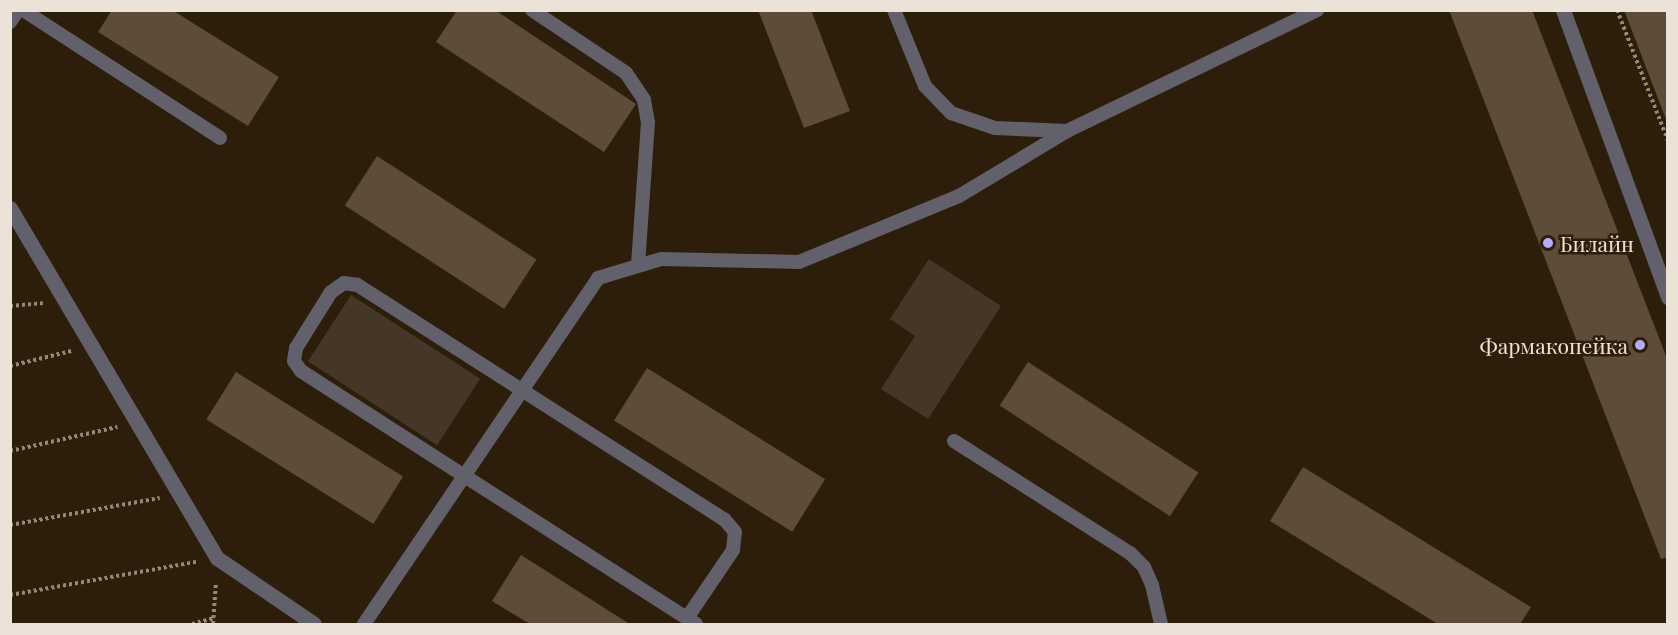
<!DOCTYPE html>
<meta charset="utf-8">
<style>
body{margin:0}
#map{position:relative;width:1678px;height:635px;overflow:hidden;background:#2d1e0b;font-family:"Playfair Display",serif}
div>[style]{position:absolute}
.green>*{inset:0;background:#443728;transform-origin:0 0}
.building>*{inset:0;background:#5d4c39;transform-origin:0 0}
.path>*{height:4px;margin-top:-2px;transform-origin:0;background:repeating-linear-gradient(90deg,#948879 0 3px,transparent 0 6px)}
.service>*{height:14px;margin:-7px;padding:0 7px;transform-origin:7px;border-radius:7px;background:#61606b}
.minor>*{height:15px;margin:-7.5px;padding:0 7.5px;transform-origin:7.5px;border-radius:7.5px;background:#61606b}
.dots>*{width:16px;height:16px;translate:-50% -50%;box-sizing:border-box;border:3px solid #2d1e0b;border-radius:50%}
span{translate:-50% -50%;white-space:nowrap;text-align:center;line-height:1.15;-webkit-text-stroke:5px #2d1e0b;paint-order:stroke}
.poi-label{font-size:21px;color:#ece2d7}
.left{translate:0 -50%;text-align:left}
.right{translate:-100% -50%;text-align:right}
.frame{position:absolute;inset:0;border:12px solid #ece2d7;pointer-events:none}
</style>
<div id="map">
<div class="green">
<i style="clip-path:polygon(929px 259px,1001px 306px,928px 419px,881px 389px,915px 336px,890px 319px)"></i>
<i style="left:351px;top:295px;width:154px;height:79px;rotate:33deg"></i>
</div>
<div class="building">
<i style="clip-path:polygon(112px 10px,172px 10px,279px 77px,248px 126px,98px 32px)"></i>
<i style="clip-path:polygon(457px 10px,495px 10px,636px 104px,604px 152px,436px 42px)"></i>
<i style="clip-path:polygon(758px 10px,811px 10px,850px 111px,804px 128px)"></i>
<i style="clip-path:polygon(1449px 10px,1532px 10px,1668px 361px,1668px 557px,1661px 559px)"></i>
<i style="clip-path:polygon(1624px 10px,1668px 10px,1668px 122px,1667px 122px)"></i>
<i style="left:377px;top:156px;width:190px;height:59px;rotate:33deg"></i>
<i style="left:1028px;top:362px;width:203px;height:52px;rotate:33deg"></i>
<i style="left:647px;top:368px;width:210px;height:62px;rotate:32deg"></i>
<i style="left:236px;top:372px;width:197px;height:56px;rotate:32deg"></i>
<i style="clip-path:polygon(1303px 467px,1531px 607px,1520px 624px,1438px 624px,1270px 521px)"></i>
<i style="clip-path:polygon(521px 555px,617px 616px,630px 624px,530px 624px,492px 601px)"></i>
</div>
<div class="path">
<i style="left:1617px;top:10px;width:141px;rotate:68.7deg"></i>
<i style="left:10px;top:306px;width:33px;rotate:-5deg"></i>
<i style="left:10px;top:366px;width:63px;rotate:-13.8deg"></i>
<i style="left:10px;top:451px;width:110px;rotate:-12.6deg"></i>
<i style="left:10px;top:525px;width:152px;rotate:-10.2deg"></i>
<i style="left:10px;top:595px;width:189px;rotate:-10.1deg"></i>
<i style="left:192px;top:624px;width:23px;rotate:-15deg"></i>
<i style="left:213px;top:624px;width:42px;rotate:-85.9deg"></i>
</div>
<div class="service">
<i style="left:23px;top:10px;width:235px;rotate:33deg"></i>
<i style="left:532px;top:10px;width:113px;rotate:33.8deg"></i>
<i style="left:626px;top:73px;width:32px;rotate:56deg"></i>
<i style="left:644px;top:100px;width:22px;rotate:80deg"></i>
<i style="left:648px;top:122px;width:142px;rotate:94deg"></i>
<i style="left:894px;top:10px;width:82px;rotate:67.8deg"></i>
<i style="left:925px;top:86px;width:37px;rotate:46deg"></i>
<i style="left:951px;top:113px;width:46px;rotate:18.8deg"></i>
<i style="left:995px;top:128px;width:72px;rotate:2.4deg"></i>
<i style="left:10px;top:22px;width:14px;rotate:-56deg"></i>
<i style="left:954px;top:441px;width:209px;rotate:32.5deg"></i>
<i style="left:1130px;top:553px;width:20px;rotate:45deg"></i>
<i style="left:1144px;top:567px;width:20px;rotate:66deg"></i>
<i style="left:1152px;top:585px;width:40px;rotate:77deg"></i>
<i style="left:687px;top:618px;width:82px;rotate:-55.9deg"></i>
<i style="left:733px;top:550px;width:18px;rotate:-84deg"></i>
<i style="left:735px;top:532px;width:16px;rotate:-130deg"></i>
<i style="left:725px;top:520px;width:437px;rotate:-147.4deg"></i>
<i style="left:357px;top:285px;width:13px;rotate:-171deg"></i>
<i style="left:344px;top:283px;width:16px;rotate:145deg"></i>
<i style="left:331px;top:292px;width:66px;rotate:122deg"></i>
<i style="left:296px;top:348px;width:13px;rotate:99deg"></i>
<i style="left:294px;top:361px;width:12px;rotate:55deg"></i>
<i style="left:301px;top:371px;width:193px;rotate:32.7deg"></i>
<i style="left:463px;top:475px;width:266px;rotate:32.6deg"></i>
<i style="left:687px;top:618px;width:11px;rotate:34deg"></i>
<i style="left:364px;top:624px;width:418px;rotate:-55.9deg"></i>
<i style="left:598px;top:278px;width:66px;rotate:-16.8deg"></i>
<i style="left:661px;top:259px;width:138px;rotate:1.2deg"></i>
<i style="left:799px;top:262px;width:173px;rotate:-22.4deg"></i>
<i style="left:959px;top:196px;width:126px;rotate:-31deg"></i>
<i style="left:1067px;top:131px;width:278px;rotate:-25.8deg"></i>
</div>
<div class="minor">
<i style="left:1563px;top:10px;width:306px;rotate:69.9deg"></i>
<i style="left:10px;top:208px;width:407px;rotate:59.4deg"></i>
<i style="left:217px;top:558px;width:117px;rotate:34.2deg"></i>
</div>
<div class="dots">
<i style="left:1548px;top:243px;background:#b5acf8"></i>
<i style="left:1640px;top:345px;background:#b5acf8"></i>
</div>
<div class="poi-label">
<span class="left" style="left:1560px;top:243px">Билайн</span>
<span class="right" style="left:1628px;top:345px">Фармакопейка</span>
</div>
<div class="frame"></div>
</div>
